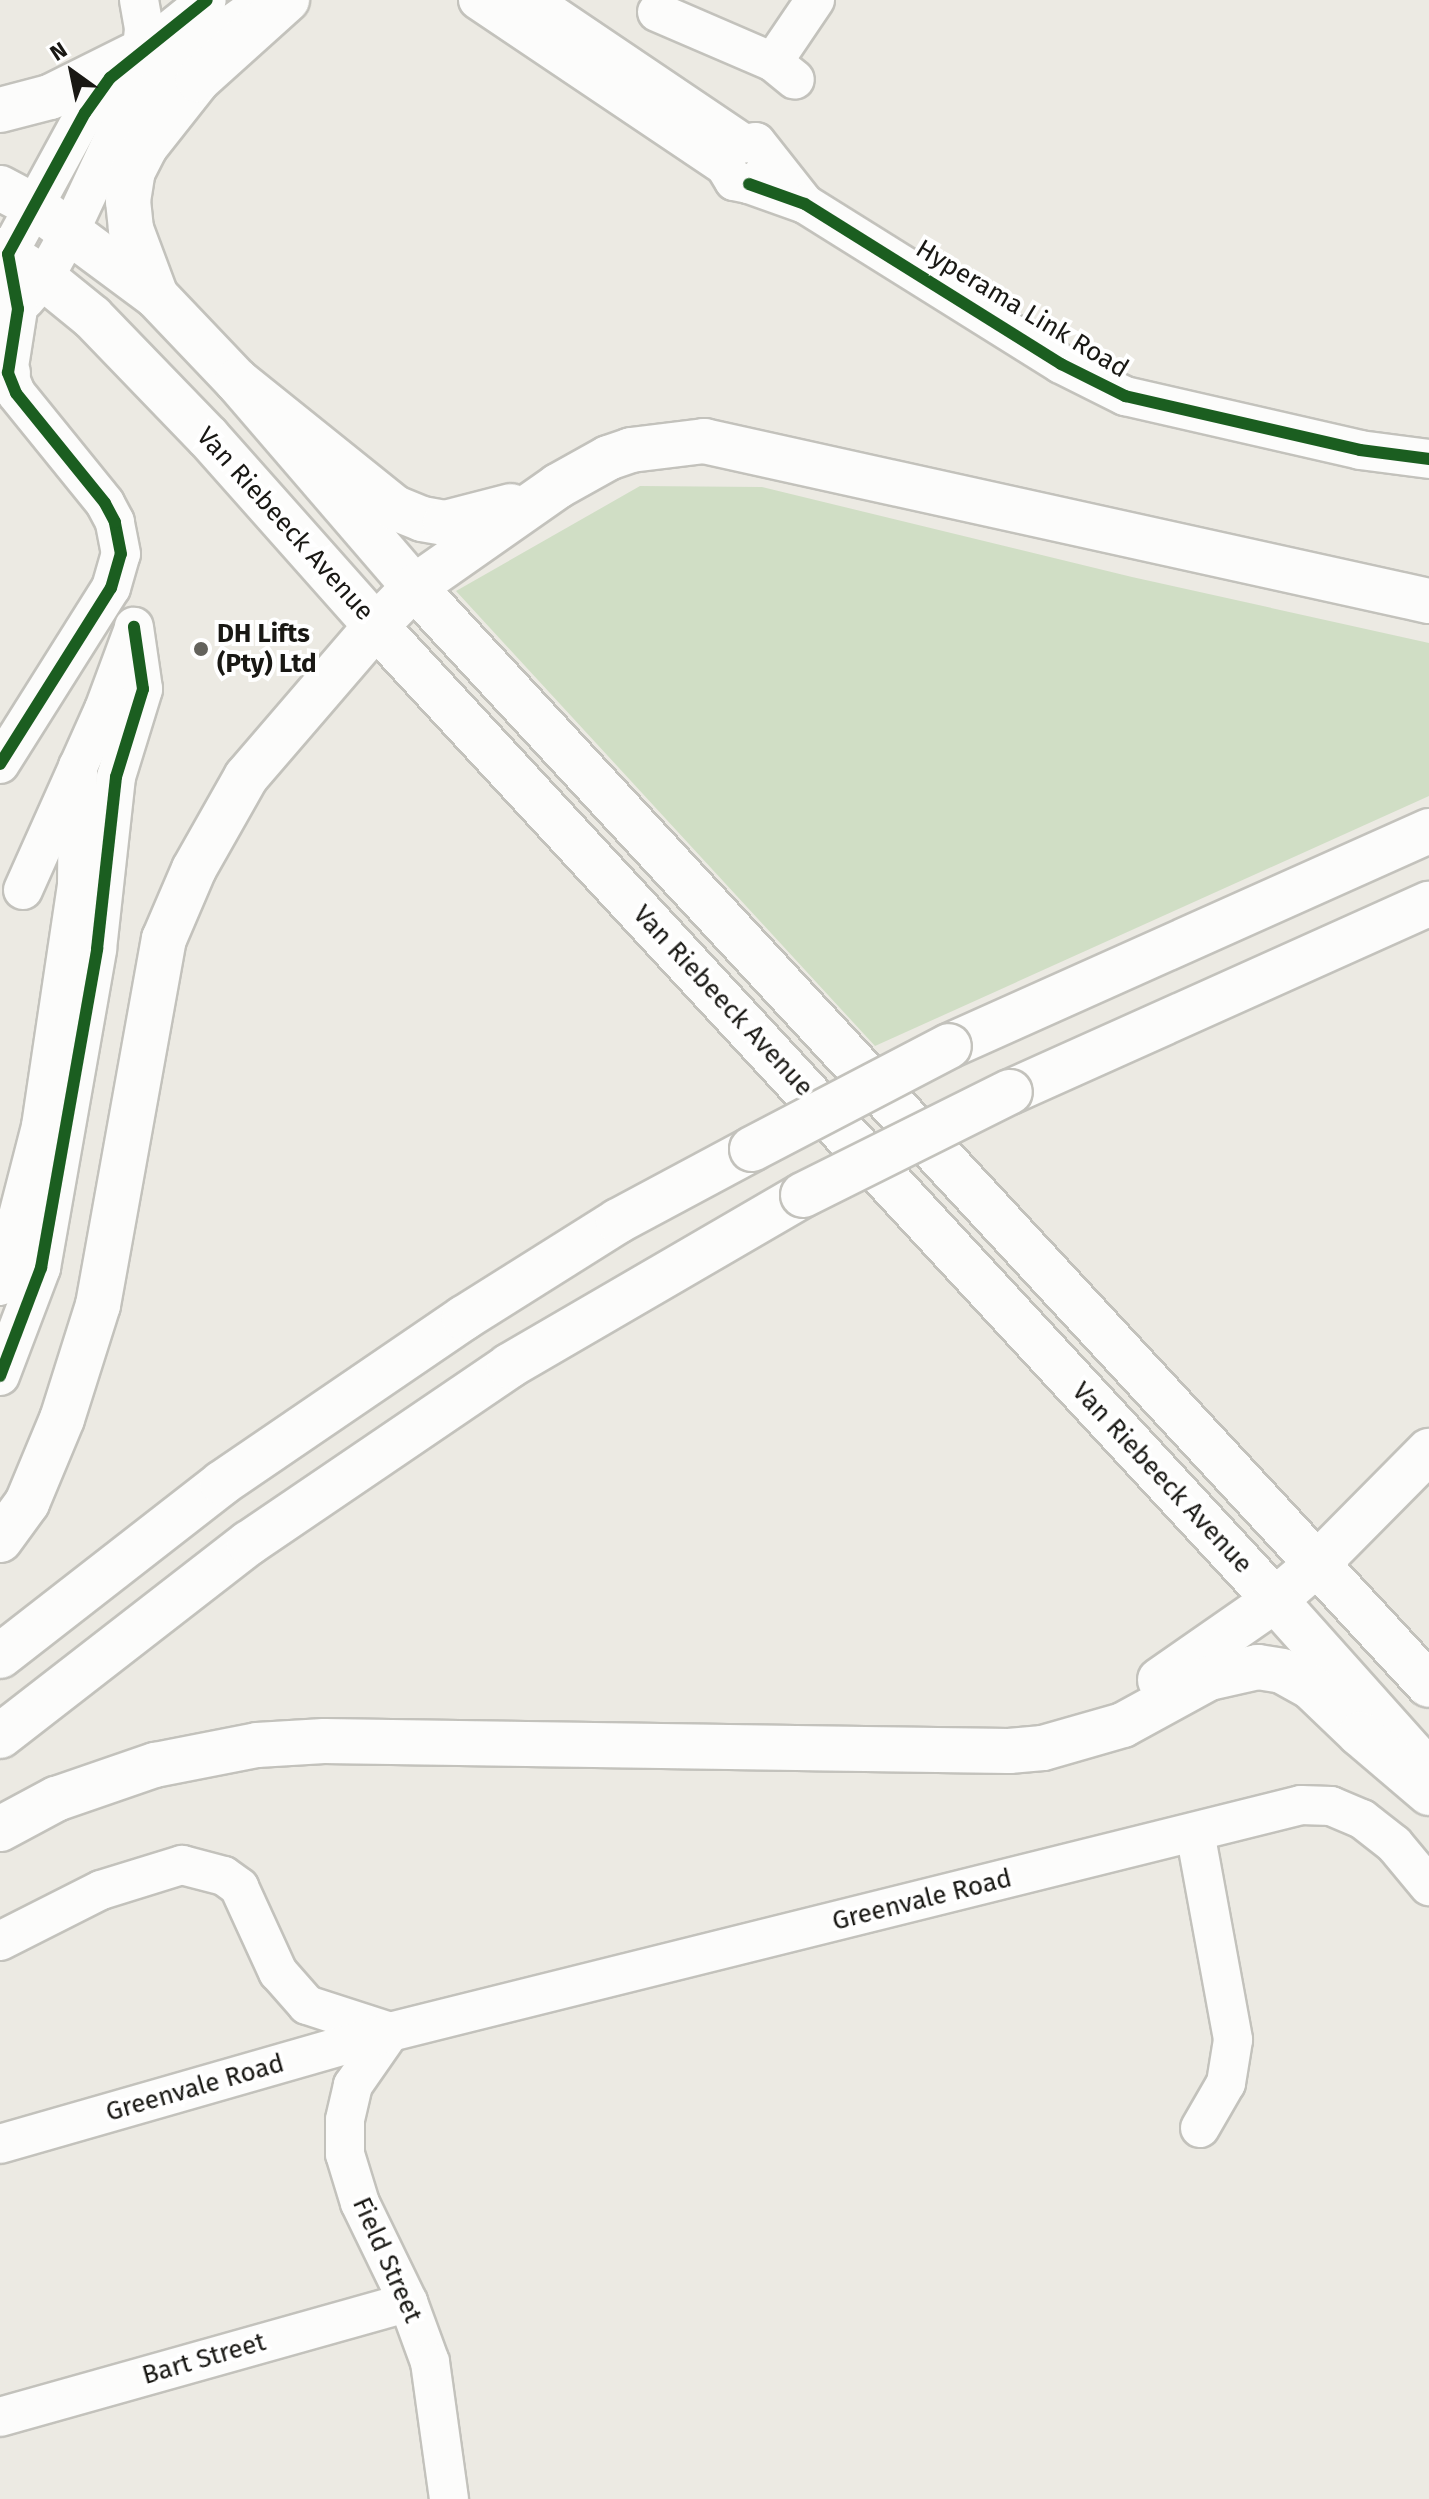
<!DOCTYPE html>
<style>
body{margin:0}
#map{position:relative;width:1429px;height:2499px;overflow:hidden;background:#eceae3;font-family:"Fira Sans",sans-serif}
div>[style]{position:absolute}
.green>*{inset:0;background:#d0dec5}
.roads{filter:drop-shadow(2px 0 #c3c2bc) drop-shadow(-2px 0 #c3c2bc) drop-shadow(0 2px #c3c2bc) drop-shadow(0 -2px #c3c2bc)}
.minor>*{height:38px;margin:-19px;padding:0 19px;transform-origin:19px;border-radius:19px;background:#fcfcfb}
.major>*{height:44px;margin:-22px;padding:0 22px;transform-origin:22px;border-radius:22px;background:#fcfcfb}
.highway>*{height:44px;margin:-22px;padding:0 22px;transform-origin:22px;border-radius:22px;background:#fcfcfb}
.bridges{filter:drop-shadow(2px 0 #c3c2bc) drop-shadow(-2px 0 #c3c2bc) drop-shadow(0 2px #c3c2bc) drop-shadow(0 -2px #c3c2bc)}
.highway-bridge>*{height:44px;margin:-22px;padding:0 22px;transform-origin:22px;border-radius:22px;background:#fcfcfb}
.cycleway>*{height:12px;margin:-6px;padding:0 6px;transform-origin:6px;border-radius:6px;background:#1b5e20}
.dots>*{width:22px;height:22px;translate:-50% -50%;box-sizing:border-box;border:4px solid #fff;border-radius:50%}
span{translate:-50% -50%;white-space:nowrap;text-align:center;line-height:1.15;-webkit-text-stroke:8px #fff;paint-order:stroke}
.street-label{font-size:26px;color:#191814}
.poi-label{font-size:26px;color:#191814;font-weight:700}
.left{translate:0 -50%;text-align:left}
.north{position:absolute;left:32px;top:32px;width:80px;height:80px;-webkit-text-stroke:6px #fff;paint-order:stroke;rotate:327deg;font-size:22px;font-weight:700;line-height:32px;text-align:center;color:#191814}
.north::after{content:'';display:block;margin:auto;width:28px;height:36px;background:#191814;clip-path:polygon(50% 0,100% 100%,50% 72%,0 100%)}
</style>
<div id="map">
<div class="green">
<i style="clip-path:polygon(640px 486px,762px 487px,1132px 577px,1429px 643px,1429px 796px,875px 1046px,456px 591px)"></i>
</div>
<div class="roads">
<div class="minor">
<i style="left:139px;top:0;width:29px;rotate:80deg"></i>
<i style="left:144px;top:29px;width:20px;rotate:96deg"></i>
<i style="left:478px;top:0;width:298px;rotate:33.9deg"></i>
<i style="left:531px;top:0;width:252px;rotate:34deg"></i>
<i style="left:657px;top:12px;width:126px;rotate:23.3deg"></i>
<i style="left:773px;top:62px;width:28px;rotate:39deg"></i>
<i style="left:773px;top:62px;width:75px;rotate:-55.9deg"></i>
<i style="left:768px;top:160px;width:16px;rotate:104deg"></i>
<i style="left:764px;top:176px;width:17px;rotate:152deg"></i>
<i style="left:749px;top:184px;width:15px;rotate:-169deg"></i>
<i style="left:734px;top:181px;width:17px;rotate:-121deg"></i>
<i style="left:725px;top:166px;width:16px;rotate:-79deg"></i>
<i style="left:728px;top:150px;width:7px;rotate:-45deg"></i>
<i style="left:733px;top:145px;width:23px;rotate:-7deg"></i>
<i style="left:756px;top:142px;width:79px;rotate:51.7deg"></i>
<i style="left:749px;top:184px;width:59px;rotate:19.7deg"></i>
<i style="left:805px;top:204px;width:302px;rotate:32deg"></i>
<i style="left:1061px;top:364px;width:72px;rotate:26.6deg"></i>
<i style="left:1125px;top:396px;width:241px;rotate:12.9deg"></i>
<i style="left:1360px;top:450px;width:70px;rotate:7.4deg"></i>
<i style="left:25px;top:300px;width:29px;rotate:-49deg"></i>
<i style="left:44px;top:278px;width:54px;rotate:-61deg"></i>
<i style="left:70px;top:231px;width:123px;rotate:-64.9deg"></i>
<i style="left:122px;top:120px;width:43px;rotate:-47.8deg"></i>
<i style="left:151px;top:88px;width:53px;rotate:-41.2deg"></i>
<i style="left:191px;top:53px;width:76px;rotate:-35.4deg"></i>
<i style="left:0;top:764px;width:208px;rotate:-57.8deg"></i>
<i style="left:111px;top:588px;width:35px;rotate:-74deg"></i>
<i style="left:121px;top:554px;width:33px;rotate:-101deg"></i>
<i style="left:115px;top:522px;width:21px;rotate:-118deg"></i>
<i style="left:105px;top:503px;width:141px;rotate:-129deg"></i>
<i style="left:16px;top:393px;width:22px;rotate:-112deg"></i>
<i style="left:8px;top:373px;width:65px;rotate:-81.1deg"></i>
<i style="left:18px;top:309px;width:56px;rotate:-100.3deg"></i>
<i style="left:8px;top:254px;width:161px;rotate:-61.4deg"></i>
<i style="left:85px;top:113px;width:43px;rotate:-54.5deg"></i>
<i style="left:110px;top:78px;width:124px;rotate:-38.8deg"></i>
<i style="left:23px;top:890px;width:198px;rotate:-65.9deg"></i>
<i style="left:104px;top:709px;width:83px;rotate:-69.6deg"></i>
<i style="left:0;top:1286px;width:165px;rotate:-75.6deg"></i>
<i style="left:41px;top:1126px;width:243px;rotate:-81.5deg"></i>
<i style="left:77px;top:886px;width:120px;rotate:-89.5deg"></i>
<i style="left:0;top:1376px;width:116px;rotate:-69.2deg"></i>
<i style="left:41px;top:1268px;width:324px;rotate:-80deg"></i>
<i style="left:97px;top:949px;width:173px;rotate:-83.7deg"></i>
<i style="left:116px;top:777px;width:92px;rotate:-72.9deg"></i>
<i style="left:143px;top:689px;width:63px;rotate:-98.3deg"></i>
<i style="left:1195px;top:1832px;width:211px;rotate:79.6deg"></i>
<i style="left:1233px;top:2040px;width:44px;rotate:99.2deg"></i>
<i style="left:1226px;top:2083px;width:52px;rotate:120deg"></i>
<i style="left:0;top:1941px;width:113px;rotate:-26.8deg"></i>
<i style="left:101px;top:1890px;width:85px;rotate:-17.2deg"></i>
<i style="left:182px;top:1865px;width:43px;rotate:14.7deg"></i>
<i style="left:224px;top:1876px;width:19px;rotate:36deg"></i>
<i style="left:239px;top:1887px;width:94px;rotate:65.4deg"></i>
<i style="left:278px;top:1972px;width:44px;rotate:48.7deg"></i>
<i style="left:307px;top:2005px;width:87px;rotate:18deg"></i>
<i style="left:390px;top:2032px;width:65px;rotate:124.9deg"></i>
<i style="left:353px;top:2085px;width:36px;rotate:103deg"></i>
<i style="left:345px;top:2120px;width:34px;rotate:90deg"></i>
<i style="left:345px;top:2154px;width:51px;rotate:73deg"></i>
<i style="left:360px;top:2203px;width:110px;rotate:64.1deg"></i>
<i style="left:408px;top:2302px;width:64px;rotate:69.9deg"></i>
<i style="left:430px;top:2362px;width:138px;rotate:82.1deg"></i>
<i style="left:0;top:2144px;width:406px;rotate:-16deg"></i>
<i style="left:390px;top:2032px;width:939px;rotate:-13.99deg"></i>
<i style="left:1301px;top:1805px;width:30px;rotate:2deg"></i>
<i style="left:1331px;top:1806px;width:34px;rotate:23deg"></i>
<i style="left:1362px;top:1819px;width:41px;rotate:38deg"></i>
<i style="left:1394px;top:1844px;width:55px;rotate:50.2deg"></i>
<i style="left:0;top:2417px;width:424px;rotate:-15.7deg"></i>
</div>
<div class="major">
<i style="left:0;top:110px;width:52px;rotate:-14.6deg"></i>
<i style="left:50px;top:97px;width:92px;rotate:-26.6deg"></i>
<i style="left:0;top:188px;width:41px;rotate:27.8deg"></i>
<i style="left:36px;top:207px;width:149px;rotate:36.6deg"></i>
<i style="left:156px;top:296px;width:117px;rotate:46.4deg"></i>
<i style="left:237px;top:381px;width:272px;rotate:49.3deg"></i>
<i style="left:414px;top:587px;width:1495px;rotate:47.25deg"></i>
<i style="left:0;top:250px;width:52px;rotate:32.5deg"></i>
<i style="left:44px;top:278px;width:62px;rotate:39.1deg"></i>
<i style="left:92px;top:317px;width:167px;rotate:46deg"></i>
<i style="left:208px;top:437px;width:253px;rotate:48.4deg"></i>
<i style="left:376px;top:626px;width:1325px;rotate:47.29deg"></i>
<i style="left:1275px;top:1600px;width:231px;rotate:48.2deg"></i>
<i style="left:156px;top:296px;width:72px;rotate:-110.5deg"></i>
<i style="left:131px;top:229px;width:28px;rotate:-96deg"></i>
<i style="left:128px;top:201px;width:30px;rotate:-81deg"></i>
<i style="left:133px;top:171px;width:27px;rotate:-63deg"></i>
<i style="left:145px;top:147px;width:85px;rotate:-51.7deg"></i>
<i style="left:198px;top:80px;width:120px;rotate:-42deg"></i>
<i style="left:0;top:358px;width:17px;rotate:62deg"></i>
</div>
<div class="highway">
<i style="left:237px;top:381px;width:203px;rotate:38.8deg"></i>
<i style="left:395px;top:508px;width:29px;rotate:22deg"></i>
<i style="left:422px;top:519px;width:23px;rotate:10deg"></i>
<i style="left:445px;top:523px;width:68px;rotate:-14.4deg"></i>
<i style="left:949px;top:1046px;width:526px;rotate:-24.13deg"></i>
<i style="left:1010px;top:1092px;width:459px;rotate:-24.2deg"></i>
<i style="left:0;top:1540px;width:46px;rotate:-53.9deg"></i>
<i style="left:27px;top:1503px;width:91px;rotate:-67.4deg"></i>
<i style="left:62px;top:1419px;width:120px;rotate:-72.5deg"></i>
<i style="left:98px;top:1305px;width:372px;rotate:-79.8deg"></i>
<i style="left:164px;top:939px;width:76px;rotate:-66.8deg"></i>
<i style="left:194px;top:869px;width:106px;rotate:-60.5deg"></i>
<i style="left:246px;top:777px;width:199px;rotate:-49.3deg"></i>
<i style="left:376px;top:626px;width:54px;rotate:-45.7deg"></i>
<i style="left:414px;top:587px;width:176px;rotate:-35deg"></i>
<i style="left:558px;top:486px;width:57px;rotate:-29.2deg"></i>
<i style="left:608px;top:458px;width:24px;rotate:-19deg"></i>
<i style="left:631px;top:450px;width:74px;rotate:-7deg"></i>
<i style="left:704px;top:441px;width:742px;rotate:12.45deg"></i>
<i style="left:0;top:1656px;width:281px;rotate:-37.9deg"></i>
<i style="left:222px;top:1483px;width:293px;rotate:-34.3deg"></i>
<i style="left:464px;top:1318px;width:182px;rotate:-32.2deg"></i>
<i style="left:618px;top:1221px;width:152px;rotate:-28.2deg"></i>
<i style="left:1160px;top:1680px;width:140px;rotate:-34.8deg"></i>
<i style="left:1275px;top:1600px;width:57px;rotate:-40.7deg"></i>
<i style="left:1318px;top:1563px;width:158px;rotate:-45.3deg"></i>
<i style="left:0;top:1736px;width:315px;rotate:-37.8deg"></i>
<i style="left:249px;top:1543px;width:315px;rotate:-34.2deg"></i>
<i style="left:509px;top:1366px;width:340px;rotate:-30.2deg"></i>
<i style="left:0;top:1829px;width:64px;rotate:-28.2deg"></i>
<i style="left:56px;top:1799px;width:105px;rotate:-19deg"></i>
<i style="left:155px;top:1765px;width:104px;rotate:-11.1deg"></i>
<i style="left:257px;top:1745px;width:67px;rotate:-3.4deg"></i>
<i style="left:324px;top:1741px;width:685px;rotate:0.84deg"></i>
<i style="left:1009px;top:1751px;width:34px;rotate:-5deg"></i>
<i style="left:1043px;top:1748px;width:83px;rotate:-16deg"></i>
<i style="left:1123px;top:1725px;width:98px;rotate:-28.7deg"></i>
<i style="left:1209px;top:1678px;width:50px;rotate:-12.7deg"></i>
<i style="left:1258px;top:1667px;width:24px;rotate:9deg"></i>
<i style="left:1282px;top:1671px;width:33px;rotate:29deg"></i>
<i style="left:1311px;top:1687px;width:68px;rotate:43.8deg"></i>
<i style="left:1360px;top:1734px;width:91px;rotate:40.5deg"></i>
</div>
</div>
<div class="bridges">
<div class="highway-bridge">
<i style="left:752px;top:1149px;width:222px;rotate:-27.6deg"></i>
<i style="left:803px;top:1195px;width:231px;rotate:-26.5deg"></i>
</div>
</div>
<div class="cycleway">
<i style="left:749px;top:184px;width:59px;rotate:19.7deg"></i>
<i style="left:805px;top:204px;width:302px;rotate:32deg"></i>
<i style="left:1061px;top:364px;width:72px;rotate:26.6deg"></i>
<i style="left:1125px;top:396px;width:241px;rotate:12.9deg"></i>
<i style="left:1360px;top:450px;width:70px;rotate:7.4deg"></i>
<i style="left:0;top:764px;width:208px;rotate:-57.8deg"></i>
<i style="left:111px;top:588px;width:35px;rotate:-74deg"></i>
<i style="left:121px;top:554px;width:33px;rotate:-101deg"></i>
<i style="left:115px;top:522px;width:21px;rotate:-118deg"></i>
<i style="left:105px;top:503px;width:141px;rotate:-129deg"></i>
<i style="left:16px;top:393px;width:22px;rotate:-112deg"></i>
<i style="left:8px;top:373px;width:65px;rotate:-81.1deg"></i>
<i style="left:18px;top:309px;width:56px;rotate:-100.3deg"></i>
<i style="left:8px;top:254px;width:161px;rotate:-61.4deg"></i>
<i style="left:85px;top:113px;width:43px;rotate:-54.5deg"></i>
<i style="left:110px;top:78px;width:124px;rotate:-38.8deg"></i>
<i style="left:0;top:1376px;width:116px;rotate:-69.2deg"></i>
<i style="left:41px;top:1268px;width:324px;rotate:-80deg"></i>
<i style="left:97px;top:949px;width:173px;rotate:-83.7deg"></i>
<i style="left:116px;top:777px;width:92px;rotate:-72.9deg"></i>
<i style="left:143px;top:689px;width:63px;rotate:-98.3deg"></i>
</div>
<div class="dots">
<i style="left:201px;top:649px;background:#63625c"></i>
</div>
<div class="street-label">
<span style="left:1022px;top:309px;rotate:31deg">Hyperama Link Road</span>
<span style="left:285px;top:524px;rotate:48deg">Van Riebeeck Avenue</span>
<span style="left:723px;top:1001px;rotate:47deg">Van Riebeeck Avenue</span>
<span style="left:1162px;top:1478px;rotate:47deg">Van Riebeeck Avenue</span>
<span style="left:922px;top:1900px;rotate:-14deg">Greenvale Road</span>
<span style="left:195px;top:2088px;rotate:-16deg">Greenvale Road</span>
<span style="left:387px;top:2260px;rotate:66deg">Field Street</span>
<span style="left:204px;top:2359px;rotate:-16deg">Bart Street</span>
</div>
<div class="poi-label">
<span class="left" style="left:217px;top:649px">DH Lifts<br>(Pty) Ltd</span>
</div>
<div class="north">N</div>
</div>
